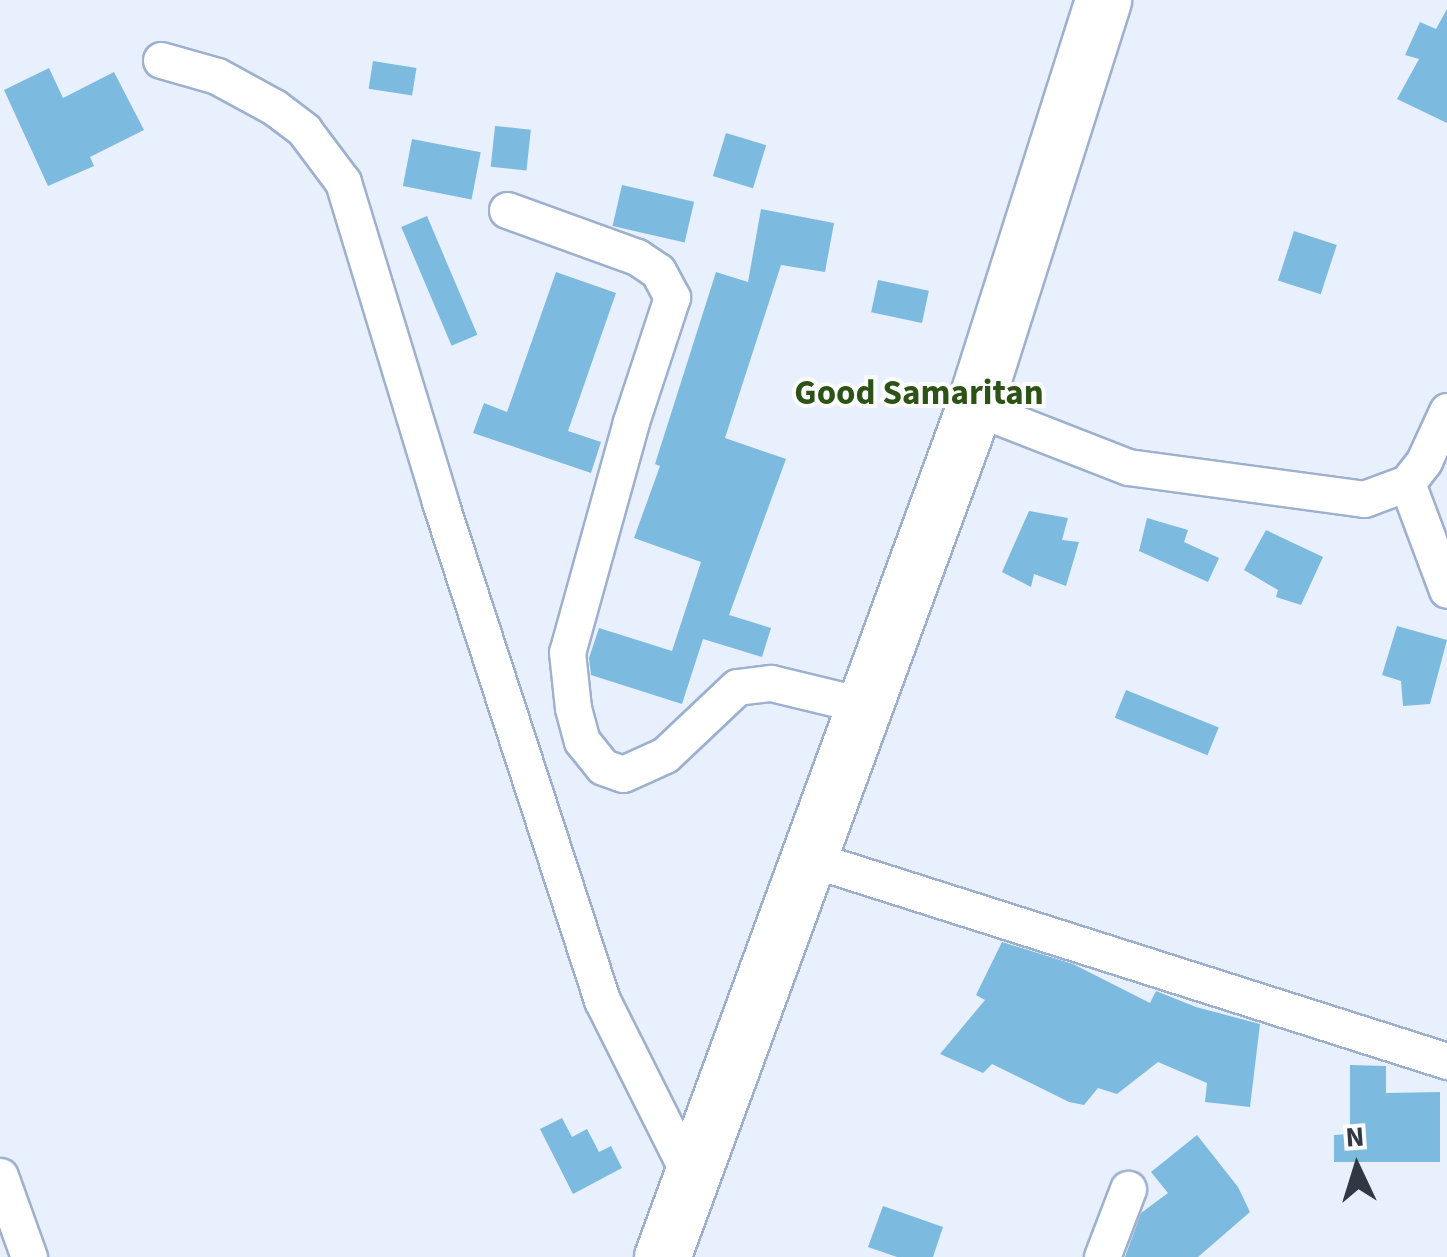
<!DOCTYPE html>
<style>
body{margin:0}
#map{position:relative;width:1447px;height:1257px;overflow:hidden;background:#e8f0fd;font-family:"Source Sans 3",sans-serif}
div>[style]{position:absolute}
.building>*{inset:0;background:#7cbadf;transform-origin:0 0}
.roads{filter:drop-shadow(2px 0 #9db0cf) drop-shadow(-2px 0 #9db0cf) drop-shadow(0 2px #9db0cf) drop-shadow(0 -2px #9db0cf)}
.minor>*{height:35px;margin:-17.5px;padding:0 17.5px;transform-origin:17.5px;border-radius:17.5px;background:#fff}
.trunk>*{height:55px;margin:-27.5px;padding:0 27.5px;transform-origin:27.5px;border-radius:27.5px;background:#fff}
span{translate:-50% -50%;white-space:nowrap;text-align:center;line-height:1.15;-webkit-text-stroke:8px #fcfcfc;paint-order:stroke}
.quarter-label{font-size:35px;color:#2c5215;font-weight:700}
.north{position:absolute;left:1307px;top:1117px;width:100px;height:100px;-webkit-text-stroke:8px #fcfcfc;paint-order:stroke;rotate:356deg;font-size:28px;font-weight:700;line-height:40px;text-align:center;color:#303844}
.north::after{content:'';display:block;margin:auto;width:35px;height:45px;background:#303844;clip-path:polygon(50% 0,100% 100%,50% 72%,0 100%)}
</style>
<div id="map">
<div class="building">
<i style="clip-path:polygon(1447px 9px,1447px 123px,1397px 99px,1419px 59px,1405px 55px,1420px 22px,1436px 29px)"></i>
<i style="left:373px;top:61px;width:44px;height:28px;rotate:9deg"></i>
<i style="clip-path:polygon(49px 68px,63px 98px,114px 72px,144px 130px,90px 157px,94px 166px,48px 186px,4px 90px)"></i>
<i style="left:495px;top:126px;width:36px;height:41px;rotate:6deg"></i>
<i style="left:726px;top:133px;width:42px;height:45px;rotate:17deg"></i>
<i style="left:412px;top:139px;width:70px;height:48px;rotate:11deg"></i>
<i style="left:622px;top:185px;width:74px;height:42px;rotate:13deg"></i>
<i style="clip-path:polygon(761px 209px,834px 223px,825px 272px,781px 265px,725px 438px,786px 459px,729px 615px,771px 628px,762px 657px,703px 639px,682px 704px,591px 675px,589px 658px,599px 628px,672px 651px,701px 562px,634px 538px,660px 466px,655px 464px,716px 272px,748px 282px)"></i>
<i style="left:427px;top:216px;width:129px;height:28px;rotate:67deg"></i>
<i style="left:1294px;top:231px;width:45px;height:52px;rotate:18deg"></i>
<i style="clip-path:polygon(556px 272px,616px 293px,568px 431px,601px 442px,591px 473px,473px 433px,484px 403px,507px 412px)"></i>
<i style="left:878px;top:280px;width:52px;height:33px;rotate:12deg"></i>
<i style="clip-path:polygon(1029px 511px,1068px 518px,1062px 540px,1079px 542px,1066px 586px,1034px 574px,1031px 587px,1002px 572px)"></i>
<i style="clip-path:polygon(1147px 518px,1188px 530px,1184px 542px,1219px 558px,1208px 582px,1139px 551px)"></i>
<i style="clip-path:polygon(1266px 530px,1323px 557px,1301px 605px,1276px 597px,1278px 590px,1244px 570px)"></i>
<i style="clip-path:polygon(1397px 626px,1447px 640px,1430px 704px,1403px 706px,1401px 681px,1382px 675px)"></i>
<i style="left:1126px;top:690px;width:100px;height:30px;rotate:22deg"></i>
<i style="clip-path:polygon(1002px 942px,1073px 964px,1150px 1003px,1156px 991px,1196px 1007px,1260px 1024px,1250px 1107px,1205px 1102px,1207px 1083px,1158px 1062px,1117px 1094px,1098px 1088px,1084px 1105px,1069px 1102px,992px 1064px,983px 1073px,940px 1054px,985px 1000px,976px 995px)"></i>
<i style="clip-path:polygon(1350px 1065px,1386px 1066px,1386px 1093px,1440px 1092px,1440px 1162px,1334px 1162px,1334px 1135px,1350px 1134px)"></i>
<i style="clip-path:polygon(562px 1118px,572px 1137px,587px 1129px,599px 1152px,611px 1146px,622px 1168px,573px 1194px,540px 1129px)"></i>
<i style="clip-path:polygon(1197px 1135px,1238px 1187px,1250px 1212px,1198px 1257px,1125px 1257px,1141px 1213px,1168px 1193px,1151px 1172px)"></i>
<i style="clip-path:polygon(883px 1206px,943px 1227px,933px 1257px,897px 1257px,868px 1247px)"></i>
</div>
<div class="roads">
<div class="minor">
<i style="left:161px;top:60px;width:58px;rotate:15.9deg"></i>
<i style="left:217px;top:76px;width:65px;rotate:28.5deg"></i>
<i style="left:274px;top:107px;width:38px;rotate:37deg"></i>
<i style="left:304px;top:130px;width:65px;rotate:53.1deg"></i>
<i style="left:343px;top:182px;width:334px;rotate:73.1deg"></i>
<i style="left:440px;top:502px;width:524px;rotate:71.98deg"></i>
<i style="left:602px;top:1000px;width:197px;rotate:63.4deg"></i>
<i style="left:507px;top:210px;width:138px;rotate:19.9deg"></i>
<i style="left:637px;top:257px;width:25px;rotate:34deg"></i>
<i style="left:658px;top:271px;width:30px;rotate:62deg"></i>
<i style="left:672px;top:297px;width:132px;rotate:108.2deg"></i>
<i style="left:631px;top:422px;width:239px;rotate:105.5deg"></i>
<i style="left:567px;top:652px;width:56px;rotate:83.9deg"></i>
<i style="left:573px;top:708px;width:34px;rotate:75deg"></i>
<i style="left:582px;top:741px;width:33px;rotate:51deg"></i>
<i style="left:603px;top:767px;width:21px;rotate:19deg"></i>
<i style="left:623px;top:774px;width:46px;rotate:-24.3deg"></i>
<i style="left:665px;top:755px;width:99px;rotate:-43.4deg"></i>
<i style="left:737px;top:687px;width:34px;rotate:-7deg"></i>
<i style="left:771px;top:683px;width:98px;rotate:13.6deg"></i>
<i style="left:974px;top:407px;width:165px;rotate:21.3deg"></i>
<i style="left:1128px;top:467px;width:238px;rotate:7.7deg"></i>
<i style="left:1364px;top:499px;width:46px;rotate:-20.4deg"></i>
<i style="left:1407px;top:483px;width:28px;rotate:-52deg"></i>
<i style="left:1424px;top:461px;width:55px;rotate:-65.3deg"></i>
<i style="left:1407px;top:483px;width:114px;rotate:69.5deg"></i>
<i style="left:811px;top:859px;width:667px;rotate:17.62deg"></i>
<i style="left:0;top:1176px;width:86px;rotate:70.3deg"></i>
<i style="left:1102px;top:1257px;width:73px;rotate:-69.1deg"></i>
</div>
<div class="trunk">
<i style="left:662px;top:1257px;width:905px;rotate:-69.84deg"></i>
<i style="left:974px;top:407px;width:427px;rotate:-72.4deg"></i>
</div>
</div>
<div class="quarter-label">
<span style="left:919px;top:393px">Good Samaritan</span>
</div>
<div class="north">N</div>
</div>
